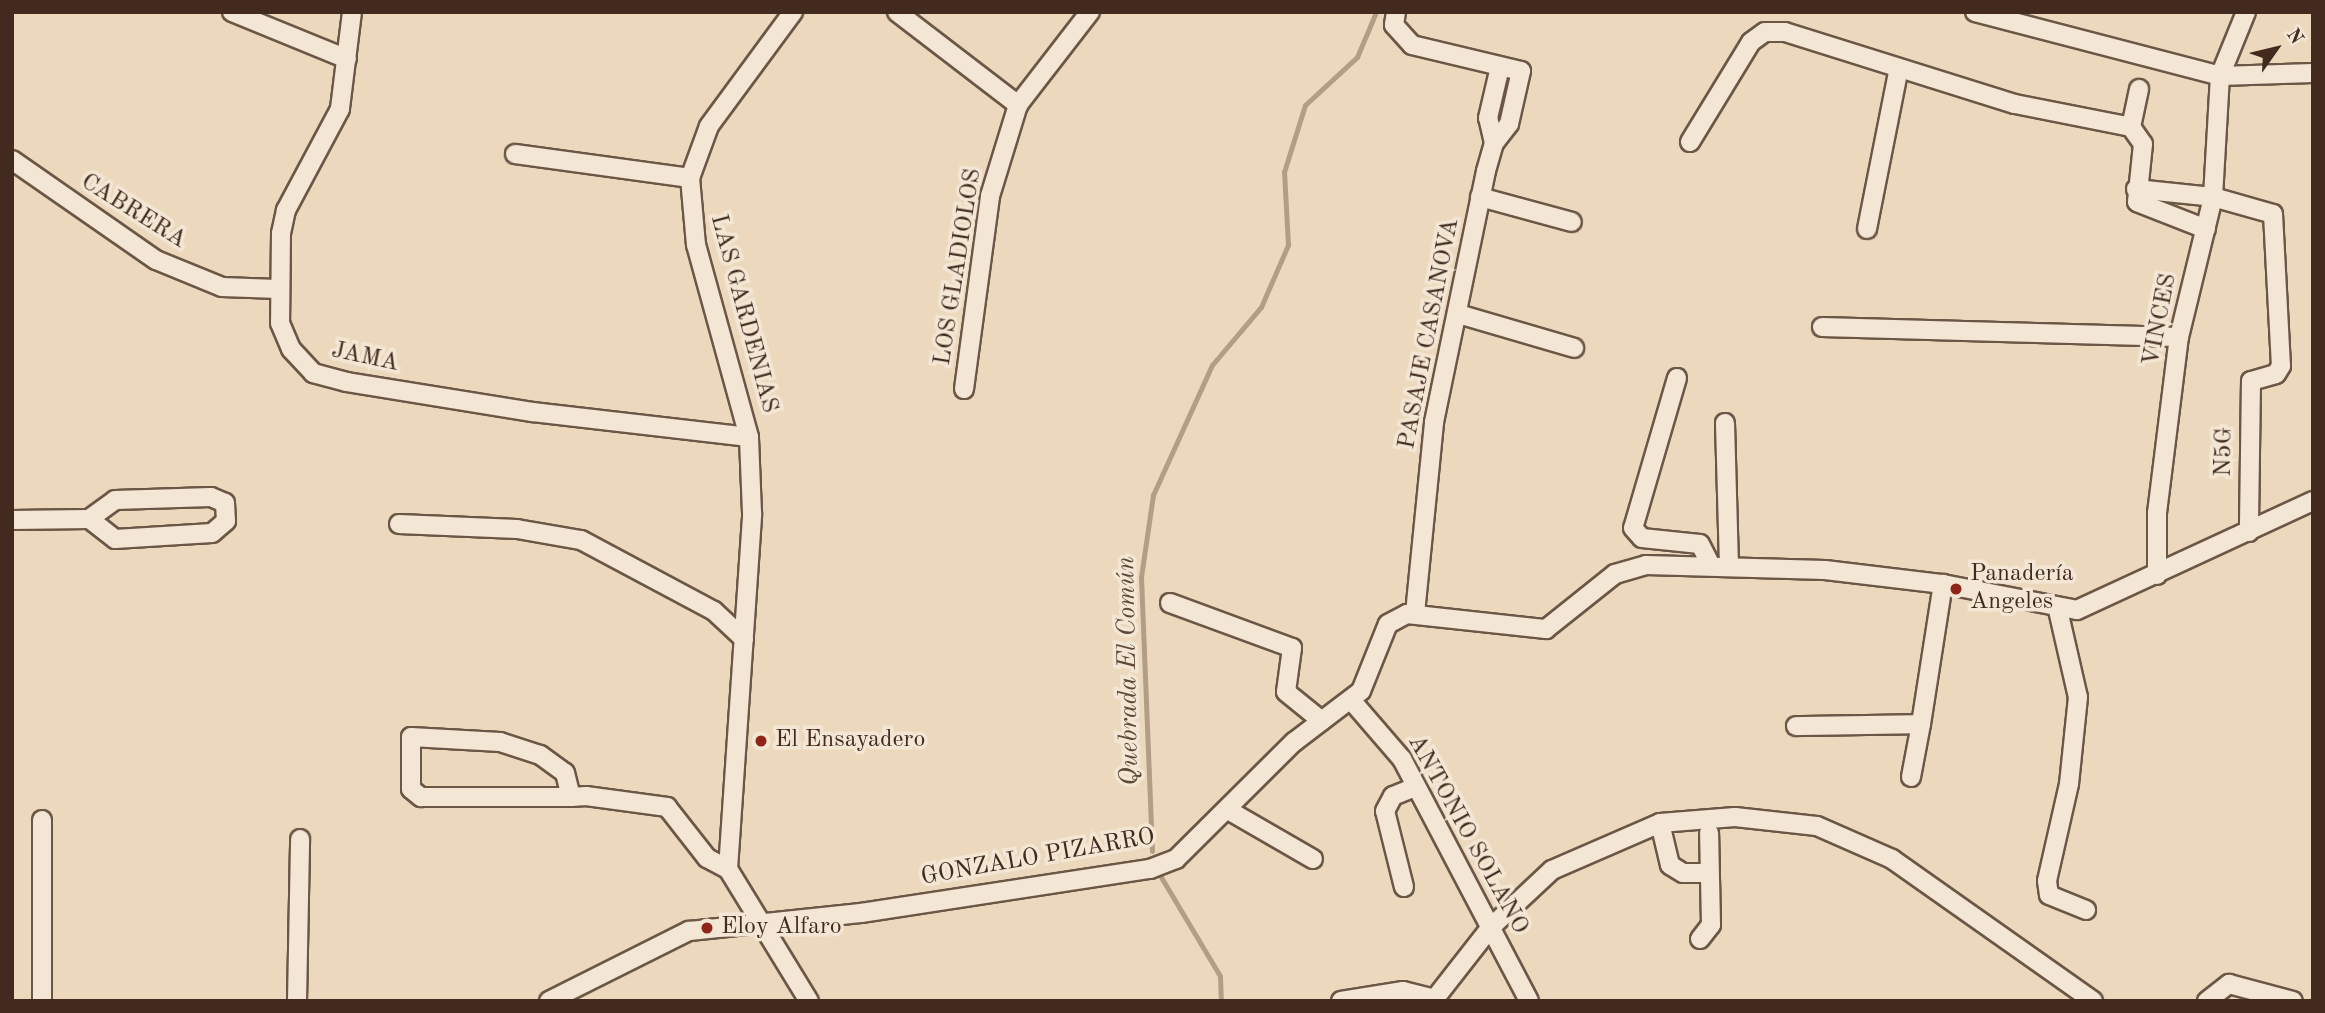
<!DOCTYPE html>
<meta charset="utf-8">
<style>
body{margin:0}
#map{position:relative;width:2325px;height:1013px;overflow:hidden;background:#ecd9bd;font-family:"Old Standard TT",serif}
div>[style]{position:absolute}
.stream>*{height:5px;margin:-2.5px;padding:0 2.5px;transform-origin:2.5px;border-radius:2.5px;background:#b29e87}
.roads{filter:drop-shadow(2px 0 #6c5646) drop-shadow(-2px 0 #6c5646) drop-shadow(0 2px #6c5646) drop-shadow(0 -2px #6c5646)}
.street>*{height:18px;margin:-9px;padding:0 9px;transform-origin:9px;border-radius:9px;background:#f3e6d4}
.dots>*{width:19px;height:19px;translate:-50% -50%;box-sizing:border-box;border:4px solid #f3e6d4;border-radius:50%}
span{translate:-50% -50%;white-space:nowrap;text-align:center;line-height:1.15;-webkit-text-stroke:7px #f3e6d4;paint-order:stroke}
.street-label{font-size:24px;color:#422b1e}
.poi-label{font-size:24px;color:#422b1e}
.left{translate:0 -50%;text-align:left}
.water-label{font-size:26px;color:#5e4838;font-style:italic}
.frame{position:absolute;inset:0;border:14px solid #422b1e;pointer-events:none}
.north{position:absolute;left:2241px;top:14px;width:70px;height:70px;-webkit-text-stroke:5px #f3e6d4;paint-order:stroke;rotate:56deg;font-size:19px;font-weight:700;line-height:28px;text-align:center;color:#422b1e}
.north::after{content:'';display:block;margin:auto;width:24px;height:32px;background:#422b1e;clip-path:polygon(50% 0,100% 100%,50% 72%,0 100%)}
</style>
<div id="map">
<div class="stream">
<i style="left:1152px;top:851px;width:274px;rotate:-92.3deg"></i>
<i style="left:1141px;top:577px;width:83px;rotate:-81.7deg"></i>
<i style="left:1153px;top:495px;width:143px;rotate:-65.6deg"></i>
<i style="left:1212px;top:365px;width:76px;rotate:-49.8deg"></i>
<i style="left:1261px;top:307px;width:68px;rotate:-66.5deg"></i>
<i style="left:1288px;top:245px;width:73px;rotate:-93.1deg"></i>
<i style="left:1284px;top:172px;width:70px;rotate:-72.6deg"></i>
<i style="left:1305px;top:105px;width:71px;rotate:-42.7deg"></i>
<i style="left:1357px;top:57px;width:49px;rotate:-67.1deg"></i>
<i style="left:1161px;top:877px;width:115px;rotate:59.2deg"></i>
<i style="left:1220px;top:976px;width:25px;rotate:88deg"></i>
</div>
<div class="roads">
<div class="street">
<i style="left:232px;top:12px;width:124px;rotate:22.2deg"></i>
<i style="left:352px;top:12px;width:98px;rotate:97.1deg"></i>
<i style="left:340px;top:109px;width:115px;rotate:118.1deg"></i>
<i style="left:286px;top:210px;width:24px;rotate:102deg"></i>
<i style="left:281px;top:233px;width:90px;rotate:90.6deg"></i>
<i style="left:280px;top:323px;width:28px;rotate:67deg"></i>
<i style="left:291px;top:349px;width:33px;rotate:47deg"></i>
<i style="left:313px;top:373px;width:35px;rotate:15deg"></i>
<i style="left:347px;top:382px;width:188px;rotate:9.2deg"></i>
<i style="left:533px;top:412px;width:217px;rotate:6.6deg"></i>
<i style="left:897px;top:12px;width:153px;rotate:37.5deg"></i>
<i style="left:1396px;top:12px;width:13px;rotate:99deg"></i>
<i style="left:1394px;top:25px;width:27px;rotate:48deg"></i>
<i style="left:1412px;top:45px;width:112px;rotate:13.4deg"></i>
<i style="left:1521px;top:71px;width:54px;rotate:102.8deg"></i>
<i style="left:1509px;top:124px;width:24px;rotate:128deg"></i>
<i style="left:1494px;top:143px;width:29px;rotate:106deg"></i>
<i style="left:1486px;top:171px;width:257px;rotate:101.7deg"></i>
<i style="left:1434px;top:423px;width:191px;rotate:95.7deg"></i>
<i style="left:1975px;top:12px;width:253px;rotate:14.6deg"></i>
<i style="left:2220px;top:76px;width:93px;rotate:-1.8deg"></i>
<i style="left:2131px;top:127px;width:39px;rotate:-78deg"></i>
<i style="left:1690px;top:142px;width:117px;rotate:-58.6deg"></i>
<i style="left:1751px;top:42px;width:17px;rotate:-36deg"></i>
<i style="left:1765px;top:32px;width:20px"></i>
<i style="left:1785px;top:32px;width:241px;rotate:17.4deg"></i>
<i style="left:2015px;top:104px;width:118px;rotate:11.2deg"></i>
<i style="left:2131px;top:127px;width:21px;rotate:55deg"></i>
<i style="left:2143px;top:144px;width:58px;rotate:95.9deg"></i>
<i style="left:2137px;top:202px;width:74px;rotate:21.4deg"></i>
<i style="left:1494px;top:143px;width:26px;rotate:-103deg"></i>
<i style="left:1488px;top:118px;width:52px;rotate:-76.8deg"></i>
<i style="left:515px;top:154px;width:177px;rotate:7.8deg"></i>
<i style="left:12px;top:160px;width:175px;rotate:34.8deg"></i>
<i style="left:156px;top:260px;width:71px;rotate:22.2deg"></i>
<i style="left:222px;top:287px;width:56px;rotate:2deg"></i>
<i style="left:2136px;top:189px;width:77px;rotate:5.9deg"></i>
<i style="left:2213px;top:197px;width:62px;rotate:15.8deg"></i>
<i style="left:2273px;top:214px;width:152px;rotate:87deg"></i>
<i style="left:2281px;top:366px;width:9px;rotate:122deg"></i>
<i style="left:2276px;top:374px;width:26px;rotate:164deg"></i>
<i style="left:2251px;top:381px;width:151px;rotate:90.8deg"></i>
<i style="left:1480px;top:197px;width:95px;rotate:15.2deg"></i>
<i style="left:1867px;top:229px;width:160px;rotate:-78.8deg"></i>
<i style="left:1458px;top:314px;width:121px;rotate:16.3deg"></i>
<i style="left:1822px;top:327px;width:357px;rotate:1.6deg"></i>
<i style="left:1677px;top:378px;width:156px;rotate:106.3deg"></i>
<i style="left:1633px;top:528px;width:13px;rotate:48deg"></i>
<i style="left:1642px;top:538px;width:58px;rotate:5.9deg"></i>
<i style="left:1700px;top:544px;width:25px;rotate:63deg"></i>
<i style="left:964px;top:389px;width:195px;rotate:-82.3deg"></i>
<i style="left:990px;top:196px;width:95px;rotate:-72.9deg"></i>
<i style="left:1018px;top:105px;width:118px;rotate:-52.3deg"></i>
<i style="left:1725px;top:423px;width:144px;rotate:88.4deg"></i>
<i style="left:12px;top:520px;width:77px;rotate:-0.7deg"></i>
<i style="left:89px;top:519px;width:32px;rotate:-36deg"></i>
<i style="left:115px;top:500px;width:96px;rotate:-1.8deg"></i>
<i style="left:211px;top:497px;width:15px;rotate:23deg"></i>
<i style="left:225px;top:503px;width:18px;rotate:87deg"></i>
<i style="left:226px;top:521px;width:18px;rotate:139deg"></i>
<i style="left:212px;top:533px;width:97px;rotate:176.5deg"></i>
<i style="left:115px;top:539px;width:33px;rotate:-142deg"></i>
<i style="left:399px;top:524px;width:118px;rotate:2.4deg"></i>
<i style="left:517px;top:529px;width:65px;rotate:9.8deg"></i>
<i style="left:581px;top:540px;width:151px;rotate:28.1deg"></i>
<i style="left:714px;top:611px;width:41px;rotate:43deg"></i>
<i style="left:2157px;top:575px;width:62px;rotate:-90deg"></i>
<i style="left:2157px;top:513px;width:177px;rotate:-82.9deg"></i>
<i style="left:2179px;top:337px;width:144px;rotate:-76.3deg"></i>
<i style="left:2213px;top:197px;width:121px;rotate:-86.7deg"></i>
<i style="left:2220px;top:76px;width:69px;rotate:-67.9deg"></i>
<i style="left:1170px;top:603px;width:130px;rotate:20.2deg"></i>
<i style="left:1292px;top:648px;width:44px;rotate:97.8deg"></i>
<i style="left:1286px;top:692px;width:46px;rotate:38.9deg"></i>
<i style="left:2058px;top:610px;width:89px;rotate:77.1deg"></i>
<i style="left:2078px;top:697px;width:87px;rotate:95.9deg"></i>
<i style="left:2069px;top:784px;width:99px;rotate:102.8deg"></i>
<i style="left:2047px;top:881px;width:14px;rotate:82deg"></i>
<i style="left:2049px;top:895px;width:40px;rotate:22deg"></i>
<i style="left:1351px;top:700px;width:78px;rotate:49.2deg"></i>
<i style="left:1402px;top:759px;width:273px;rotate:62.3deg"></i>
<i style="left:1796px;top:726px;width:125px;rotate:-0.9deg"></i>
<i style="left:1921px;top:724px;width:142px;rotate:-81.1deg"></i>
<i style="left:1911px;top:777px;width:54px;rotate:-79.3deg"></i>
<i style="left:571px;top:797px;width:25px;rotate:-104deg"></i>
<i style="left:565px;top:773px;width:31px;rotate:-144deg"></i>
<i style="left:540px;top:755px;width:42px;rotate:-162deg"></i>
<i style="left:500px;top:742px;width:89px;rotate:-176.8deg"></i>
<i style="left:411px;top:737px;width:52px;rotate:90deg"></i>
<i style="left:411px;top:789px;width:13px;rotate:39deg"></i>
<i style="left:421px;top:797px;width:150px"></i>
<i style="left:571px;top:797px;width:15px;rotate:-4deg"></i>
<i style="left:586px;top:796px;width:82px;rotate:7.7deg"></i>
<i style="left:667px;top:807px;width:65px;rotate:51.9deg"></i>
<i style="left:707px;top:858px;width:24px;rotate:28deg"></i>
<i style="left:728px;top:869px;width:155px;rotate:58.5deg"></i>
<i style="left:1228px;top:810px;width:98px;rotate:30deg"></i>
<i style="left:42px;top:820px;width:181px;rotate:90deg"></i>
<i style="left:1660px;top:823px;width:43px;rotate:76.6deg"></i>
<i style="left:1670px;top:865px;width:15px;rotate:32deg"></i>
<i style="left:1683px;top:873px;width:26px"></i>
<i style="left:728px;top:869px;width:357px;rotate:-86.1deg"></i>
<i style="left:752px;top:513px;width:76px;rotate:-92.3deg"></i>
<i style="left:749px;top:437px;width:199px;rotate:-105.4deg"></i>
<i style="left:696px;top:245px;width:67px;rotate:-95.1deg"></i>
<i style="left:690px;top:178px;width:55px;rotate:-69.9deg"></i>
<i style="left:709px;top:126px;width:142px;rotate:-53.6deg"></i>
<i style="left:1404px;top:887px;width:78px;rotate:-104deg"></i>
<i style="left:1385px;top:811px;width:17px;rotate:-62deg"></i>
<i style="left:1393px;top:796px;width:22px;rotate:-22deg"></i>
<i style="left:1700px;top:939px;width:18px;rotate:-52deg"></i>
<i style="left:1711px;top:925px;width:92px;rotate:-91.2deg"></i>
<i style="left:297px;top:1001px;width:162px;rotate:-88.9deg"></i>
<i style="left:549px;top:1001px;width:157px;rotate:-26.6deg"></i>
<i style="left:689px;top:931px;width:173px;rotate:-6deg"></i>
<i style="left:861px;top:913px;width:292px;rotate:-8.7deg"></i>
<i style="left:1150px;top:869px;width:28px;rotate:-21deg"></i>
<i style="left:1176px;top:859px;width:166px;rotate:-44.8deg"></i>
<i style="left:1294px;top:742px;width:84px;rotate:-37.3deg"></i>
<i style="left:1361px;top:691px;width:72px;rotate:-68.1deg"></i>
<i style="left:1388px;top:624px;width:21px;rotate:-28deg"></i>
<i style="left:1407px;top:614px;width:140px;rotate:6.2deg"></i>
<i style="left:1546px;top:629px;width:88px;rotate:-38.6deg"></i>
<i style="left:1615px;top:574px;width:32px;rotate:-16deg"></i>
<i style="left:1646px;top:565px;width:179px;rotate:1.6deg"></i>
<i style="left:1825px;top:570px;width:119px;rotate:6.8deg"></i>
<i style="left:1943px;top:584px;width:136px;rotate:11deg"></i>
<i style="left:2077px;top:610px;width:260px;rotate:-24.8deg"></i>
<i style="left:1341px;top:1001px;width:63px;rotate:-9.2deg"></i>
<i style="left:1403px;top:991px;width:32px;rotate:14deg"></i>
<i style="left:1433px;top:1001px;width:93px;rotate:-52deg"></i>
<i style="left:1490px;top:928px;width:85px;rotate:-43.1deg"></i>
<i style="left:1552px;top:870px;width:118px;rotate:-23.5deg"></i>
<i style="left:1660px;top:823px;width:75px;rotate:-4.6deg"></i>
<i style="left:1735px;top:817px;width:82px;rotate:6.3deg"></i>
<i style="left:1817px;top:826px;width:82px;rotate:23.7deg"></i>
<i style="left:1892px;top:859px;width:246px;rotate:35.2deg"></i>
<i style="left:2207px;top:1001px;width:28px;rotate:-38deg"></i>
<i style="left:2229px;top:984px;width:66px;rotate:14.9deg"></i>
</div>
</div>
<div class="dots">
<i style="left:1956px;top:589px;background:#8f2418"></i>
<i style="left:761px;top:741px;background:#8f2418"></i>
<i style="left:707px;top:928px;background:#8f2418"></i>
</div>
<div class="street-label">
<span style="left:133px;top:212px;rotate:32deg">CABRERA</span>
<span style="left:959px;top:267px;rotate:-81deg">LOS GLADIOLOS</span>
<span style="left:743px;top:314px;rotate:75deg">LAS GARDENIAS</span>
<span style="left:2161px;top:320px;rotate:-79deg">VINCES</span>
<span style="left:1430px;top:334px;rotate:-79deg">PASAJE CASANOVA</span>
<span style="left:365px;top:358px;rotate:12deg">JAMA</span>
<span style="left:2225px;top:452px;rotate:-89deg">N5G</span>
<span style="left:1467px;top:835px;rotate:61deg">ANTONIO SOLANO</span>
<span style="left:1038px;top:858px;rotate:-10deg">GONZALO PIZARRO</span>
</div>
<div class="poi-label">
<span class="left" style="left:1970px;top:589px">Panadería<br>Angeles</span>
<span class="left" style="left:775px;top:741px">El Ensayadero</span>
<span class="left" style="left:721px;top:928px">Eloy Alfaro</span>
</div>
<div class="water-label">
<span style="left:1129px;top:671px;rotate:-91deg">Quebrada El Común</span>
</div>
<div class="frame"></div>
<div class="north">N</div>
</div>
